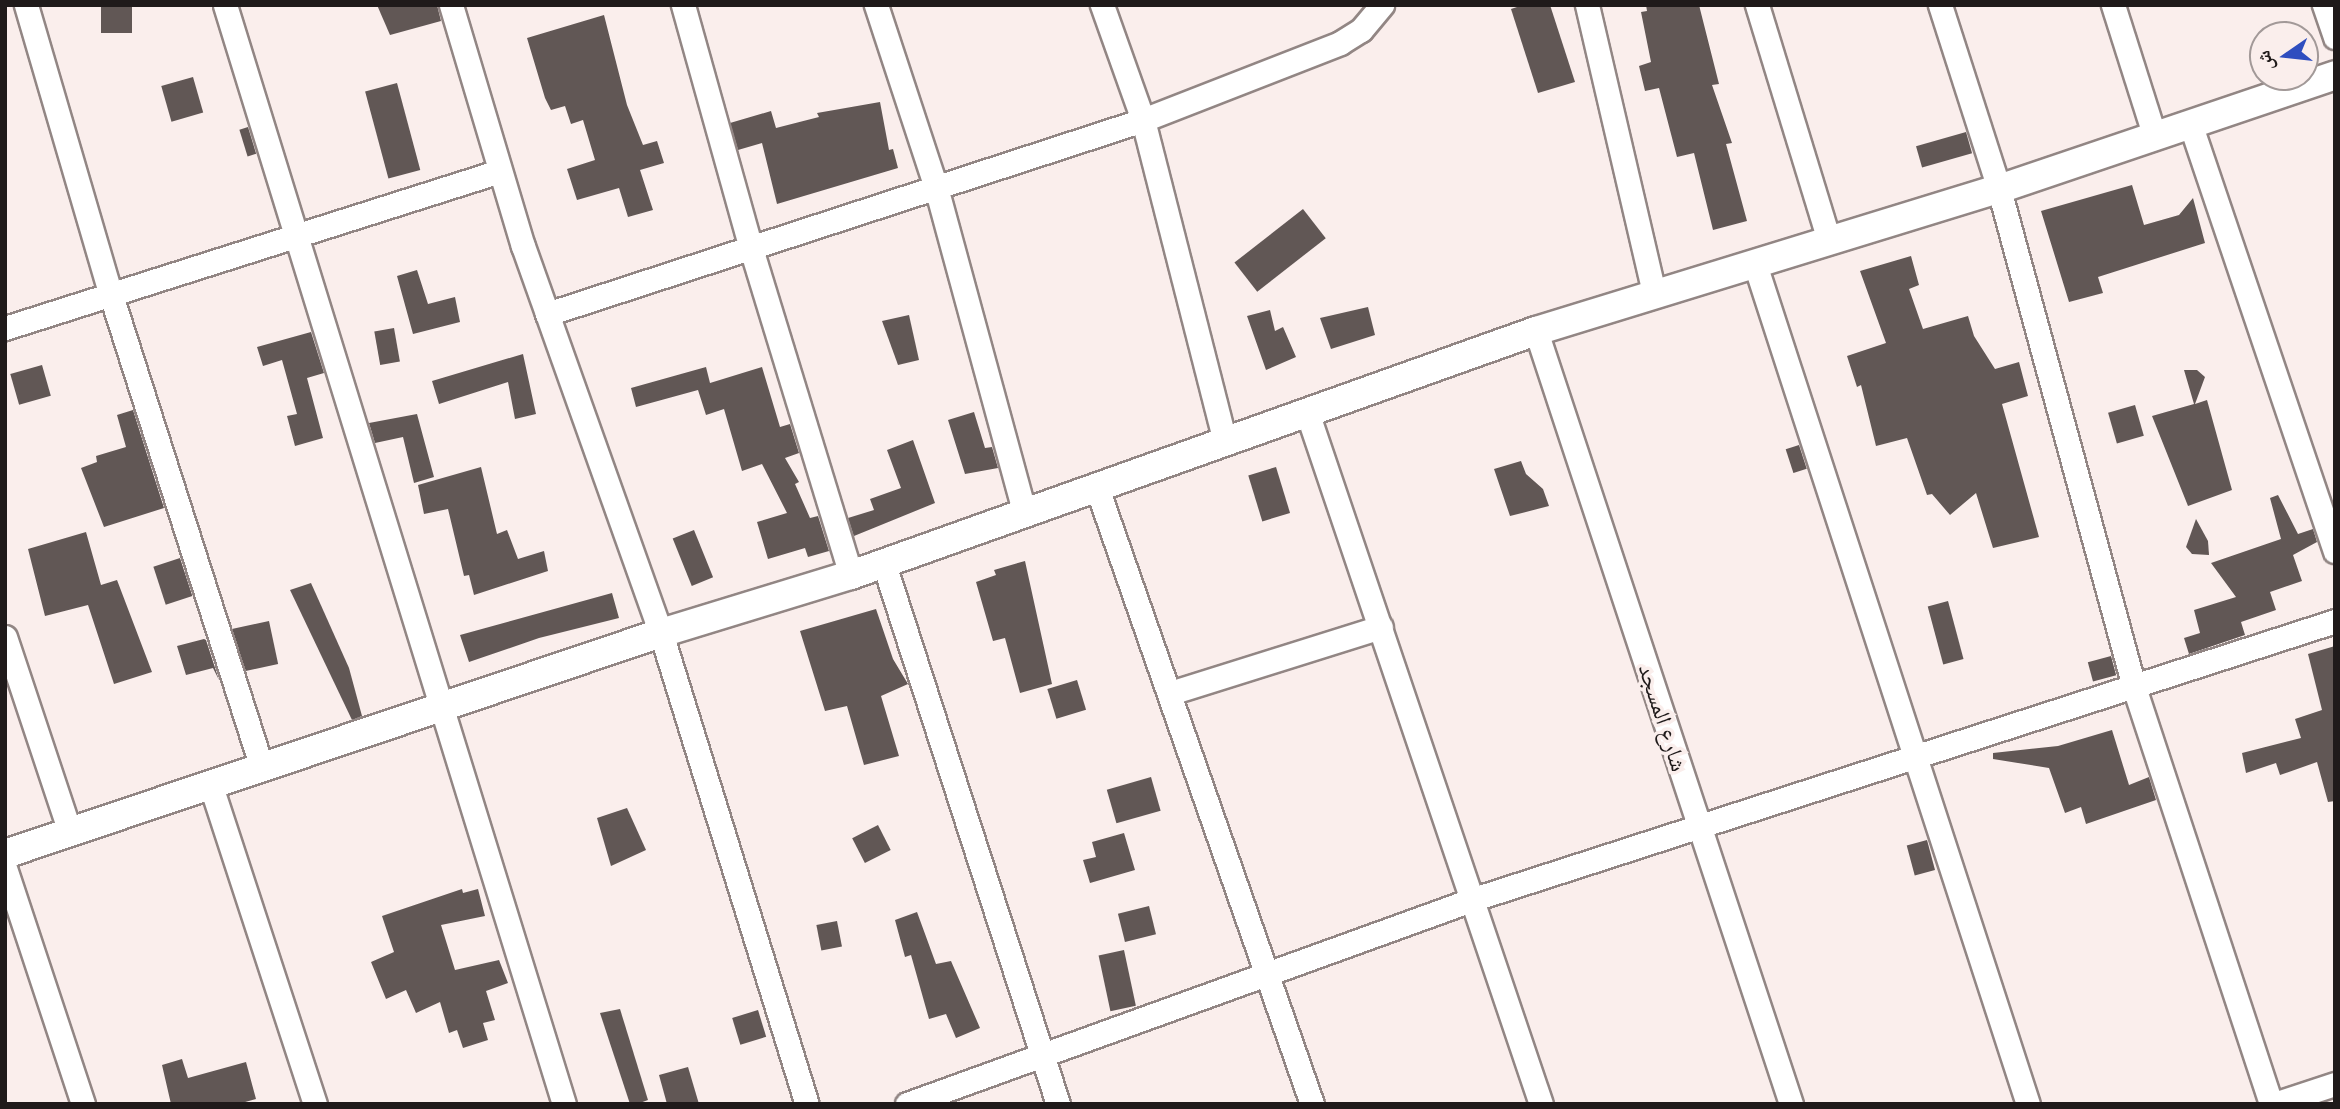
<!DOCTYPE html>
<meta charset="utf-8">
<style>
body{margin:0}
#map{position:relative;width:2340px;height:1109px;overflow:hidden;background:#faeeec;font-family:"Roboto Serif","Noto Naskh Arabic",serif}
div>[style]{position:absolute}
.building>*{inset:0;background:#615755;transform-origin:0 0}
.roads{filter:drop-shadow(2px 0 #928684) drop-shadow(-2px 0 #928684) drop-shadow(0 2px #928684) drop-shadow(0 -2px #928684)}
.minor>*{height:23px;margin:-11.5px;padding:0 11.5px;transform-origin:11.5px;border-radius:11.5px;background:#fff}
.tertiary>*{height:28px;margin:-14px;padding:0 14px;transform-origin:14px;border-radius:14px;background:#fff}
span{translate:-50% -50%;white-space:nowrap;text-align:center;line-height:1.15;-webkit-text-stroke:7px #faeeec;paint-order:stroke}
.street-label{font-size:23px;color:#1f1a1a}
.frame{position:absolute;inset:0;border:7px solid #1f1a1a;pointer-events:none}
.north{position:absolute;left:2249px;top:21px;width:70px;height:70px;box-sizing:border-box;background:#faeeec;border:2px solid #a29998;border-radius:50%;rotate:256deg;font-size:19px;font-weight:700;line-height:28px;text-align:center;color:#1f1a1a}
.north::after{content:'';display:block;margin:auto;width:24px;height:32px;background:#2f4ebf;clip-path:polygon(50% 0,100% 100%,50% 72%,0 100%)}
</style>
<div id="map">
<div class="building">
<i style="left:101px;top:5px;width:31px;height:28px"></i>
<i style="clip-path:polygon(377px 5px,437px 5px,441px 21px,390px 35px)"></i>
<i style="clip-path:polygon(1523px 5px,1550px 5px,1575px 82px,1538px 93px,1511px 9px)"></i>
<i style="clip-path:polygon(1646px 5px,1699px 5px,1719px 84px,1712px 85px,1732px 143px,1726px 144px,1747px 221px,1713px 230px,1694px 153px,1677px 157px,1659px 88px,1645px 91px,1639px 66px,1651px 62px,1641px 12px,1647px 11px)"></i>
<i style="clip-path:polygon(604px 15px,627px 105px,643px 145px,657px 141px,664px 163px,640px 170px,653px 210px,628px 217px,619px 188px,577px 200px,567px 169px,595px 160px,583px 120px,571px 124px,565px 106px,551px 110px,545px 98px,527px 38px)"></i>
<i style="left:193px;top:77px;width:37px;height:33px;rotate:74deg"></i>
<i style="left:397px;top:83px;width:90px;height:33px;rotate:75deg"></i>
<i style="clip-path:polygon(880px 102px,889px 150px,893px 149px,898px 168px,777px 204px,762px 143px,738px 150px,730px 123px,771px 111px,776px 128px,819px 117px,817px 113px)"></i>
<i style="left:248px;top:127px;width:28px;height:9px;rotate:73deg"></i>
<i style="left:1966px;top:132px;width:22px;height:52px;rotate:74deg"></i>
<i style="clip-path:polygon(2132px 185px,2144px 225px,2179px 215px,2193px 198px,2205px 243px,2098px 277px,2103px 293px,2069px 302px,2041px 211px)"></i>
<i style="left:1303px;top:209px;width:37px;height:87px;rotate:52deg"></i>
<i style="clip-path:polygon(1911px 256px,1919px 285px,1909px 289px,1923px 329px,1968px 316px,1974px 336px,1995px 369px,2019px 362px,2028px 396px,2002px 404px,2039px 537px,1993px 548px,1976px 493px,1950px 515px,1932px 494px,1927px 495px,1907px 438px,1876px 446px,1861px 385px,1857px 387px,1847px 356px,1886px 343px,1860px 271px)"></i>
<i style="clip-path:polygon(417px 270px,428px 304px,455px 297px,460px 322px,413px 334px,397px 276px)"></i>
<i style="clip-path:polygon(1368px 307px,1375px 335px,1331px 349px,1320px 318px)"></i>
<i style="clip-path:polygon(1270px 310px,1275px 331px,1283px 327px,1296px 357px,1266px 370px,1247px 316px)"></i>
<i style="clip-path:polygon(909px 315px,919px 360px,898px 365px,882px 321px)"></i>
<i style="left:394px;top:328px;width:34px;height:20px;rotate:80deg"></i>
<i style="clip-path:polygon(311px 332px,324px 373px,307px 378px,323px 438px,295px 446px,287px 416px,297px 414px,282px 360px,263px 366px,257px 347px)"></i>
<i style="clip-path:polygon(523px 354px,536px 414px,515px 419px,508px 382px,439px 404px,432px 381px)"></i>
<i style="left:42px;top:365px;width:32px;height:33px;rotate:74deg"></i>
<i style="clip-path:polygon(706px 367px,710px 383px,762px 367px,780px 427px,790px 424px,799px 453px,785px 458px,799px 482px,795px 484px,810px 518px,818px 516px,829px 551px,808px 557px,805px 548px,768px 559px,757px 522px,787px 513px,762px 464px,742px 471px,724px 409px,706px 415px,698px 390px,636px 407px,631px 388px)"></i>
<i style="clip-path:polygon(2184px 370px,2197px 370px,2205px 377px,2195px 404px,2207px 400px,2232px 490px,2188px 506px,2152px 416px,2194px 404px)"></i>
<i style="left:2135px;top:405px;width:32px;height:28px;rotate:74deg"></i>
<i style="clip-path:polygon(133px 410px,164px 508px,104px 527px,81px 468px,97px 462px,96px 456px,126px 447px,117px 415px)"></i>
<i style="clip-path:polygon(974px 412px,985px 448px,992px 447px,998px 468px,965px 474px,948px 420px)"></i>
<i style="clip-path:polygon(417px 414px,434px 477px,414px 483px,403px 437px,375px 443px,369px 423px)"></i>
<i style="clip-path:polygon(913px 440px,935px 503px,854px 536px,856px 543px,848px 518px,874px 510px,870px 499px,901px 488px,887px 450px)"></i>
<i style="left:1799px;top:445px;width:25px;height:14px;rotate:72deg"></i>
<i style="clip-path:polygon(1521px 461px,1526px 474px,1543px 489px,1549px 506px,1510px 516px,1494px 469px)"></i>
<i style="clip-path:polygon(481px 467px,497px 534px,507px 530px,518px 559px,544px 551px,548px 571px,474px 595px,469px 575px,464px 576px,448px 509px,424px 514px,418px 485px)"></i>
<i style="left:1276px;top:467px;width:48px;height:29px;rotate:73deg"></i>
<i style="clip-path:polygon(2278px 495px,2298px 534px,2313px 529px,2317px 542px,2293px 555px,2302px 581px,2270px 592px,2276px 610px,2241px 622px,2245px 635px,2189px 654px,2184px 638px,2200px 633px,2194px 610px,2236px 597px,2211px 563px,2281px 539px,2270px 498px)"></i>
<i style="clip-path:polygon(2196px 519px,2208px 541px,2209px 555px,2192px 554px,2186px 547px)"></i>
<i style="left:694px;top:530px;width:51px;height:23px;rotate:68deg"></i>
<i style="clip-path:polygon(86px 532px,101px 585px,117px 580px,152px 672px,114px 684px,88px 605px,45px 616px,28px 549px)"></i>
<i style="left:180px;top:558px;width:40px;height:28px;rotate:72deg"></i>
<i style="clip-path:polygon(1025px 561px,1052px 684px,1020px 693px,1005px 638px,993px 641px,976px 582px,996px 575px,994px 570px)"></i>
<i style="clip-path:polygon(311px 583px,349px 668px,362px 716px,352px 720px,290px 590px)"></i>
<i style="clip-path:polygon(612px 593px,619px 618px,539px 638px,469px 662px,460px 635px)"></i>
<i style="left:1948px;top:601px;width:60px;height:21px;rotate:75deg"></i>
<i style="clip-path:polygon(876px 609px,893px 659px,908px 684px,881px 696px,899px 756px,864px 765px,847px 706px,825px 711px,800px 631px)"></i>
<i style="left:269px;top:621px;width:44px;height:38px;rotate:78deg"></i>
<i style="clip-path:polygon(204px 639px,206px 640px,219px 680px,213px 668px,186px 675px,177px 646px)"></i>
<i style="clip-path:polygon(2335px 646px,2335px 801px,2328px 802px,2317px 762px,2280px 775px,2276px 763px,2246px 773px,2242px 753px,2301px 738px,2295px 719px,2322px 710px,2308px 654px)"></i>
<i style="left:2111px;top:656px;width:20px;height:24px;rotate:75deg"></i>
<i style="left:1077px;top:680px;width:31px;height:31px;rotate:73deg"></i>
<i style="clip-path:polygon(2112px 730px,2129px 785px,2149px 777px,2156px 800px,2086px 824px,2081px 807px,2065px 813px,2049px 768px,1993px 759px,1993px 753px,2058px 746px)"></i>
<i style="left:1151px;top:777px;width:35px;height:46px;rotate:74deg"></i>
<i style="clip-path:polygon(627px 808px,646px 850px,611px 866px,597px 818px)"></i>
<i style="left:878px;top:825px;width:28px;height:29px;rotate:63deg"></i>
<i style="clip-path:polygon(1124px 833px,1135px 870px,1090px 883px,1083px 860px,1096px 857px,1092px 842px)"></i>
<i style="left:1927px;top:840px;width:31px;height:21px;rotate:75deg"></i>
<i style="clip-path:polygon(462px 889px,463px 893px,478px 889px,485px 916px,441px 925px,455px 970px,499px 960px,508px 983px,486px 991px,495px 1020px,483px 1023px,488px 1040px,463px 1048px,457px 1030px,449px 1033px,440px 1002px,416px 1013px,406px 990px,386px 999px,371px 962px,394px 952px,382px 916px)"></i>
<i style="left:1149px;top:906px;width:29px;height:32px;rotate:76deg"></i>
<i style="clip-path:polygon(917px 912px,936px 964px,951px 961px,980px 1028px,956px 1038px,946px 1014px,929px 1019px,911px 955px,905px 957px,895px 920px)"></i>
<i style="left:837px;top:921px;width:26px;height:21px;rotate:79deg"></i>
<i style="left:1124px;top:950px;width:57px;height:26px;rotate:78deg"></i>
<i style="clip-path:polygon(620px 1009px,648px 1100px,637px 1104px,630px 1104px,600px 1013px)"></i>
<i style="left:758px;top:1010px;width:28px;height:27px;rotate:73deg"></i>
<i style="clip-path:polygon(182px 1059px,188px 1078px,246px 1062px,256px 1099px,238px 1104px,171px 1104px,162px 1065px)"></i>
<i style="clip-path:polygon(688px 1067px,699px 1104px,667px 1104px,659px 1075px)"></i>
</div>
<div class="roads">
<div class="minor">
<i style="left:26px;top:5px;width:302px;rotate:73.7deg"></i>
<i style="left:111px;top:295px;width:497px;rotate:72.3deg"></i>
<i style="left:225px;top:5px;width:1150px;rotate:72.86deg"></i>
<i style="left:451px;top:5px;width:252px;rotate:73.4deg"></i>
<i style="left:523px;top:246px;width:411px;rotate:70.4deg"></i>
<i style="left:661px;top:633px;width:493px;rotate:72.8deg"></i>
<i style="left:683px;top:5px;width:249px;rotate:74.4deg"></i>
<i style="left:750px;top:245px;width:345px;rotate:73deg"></i>
<i style="left:876px;top:5px;width:192px;rotate:71.8deg"></i>
<i style="left:936px;top:187px;width:339px;rotate:74.8deg"></i>
<i style="left:1102px;top:5px;width:122px;rotate:70.4deg"></i>
<i style="left:1143px;top:120px;width:332px;rotate:75.7deg"></i>
<i style="left:1587px;top:5px;width:296px;rotate:76.9deg"></i>
<i style="left:1757px;top:5px;width:246px;rotate:73deg"></i>
<i style="left:1940px;top:5px;width:193px;rotate:72.2deg"></i>
<i style="left:1999px;top:189px;width:516px;rotate:74.83deg"></i>
<i style="left:2134px;top:687px;width:439px;rotate:71.8deg"></i>
<i style="left:2113px;top:5px;width:135px;rotate:72.4deg"></i>
<i style="left:2324px;top:5px;width:34px;rotate:71deg"></i>
<i style="left:2190px;top:123px;width:452px;rotate:71.3deg"></i>
<i style="left:1755px;top:264px;width:883px;rotate:72deg"></i>
<i style="left:547px;top:314px;width:627px;rotate:-18.03deg"></i>
<i style="left:1143px;top:120px;width:212px;rotate:-21.3deg"></i>
<i style="left:1340px;top:43px;width:25px;rotate:-32deg"></i>
<i style="left:1361px;top:30px;width:33px;rotate:-50deg"></i>
<i style="left:5px;top:328px;width:519px;rotate:-17.6deg"></i>
<i style="left:1536px;top:331px;width:814px;rotate:71.74deg"></i>
<i style="left:1307px;top:412px;width:730px;rotate:71.32deg"></i>
<i style="left:1097px;top:488px;width:652px;rotate:70.76deg"></i>
<i style="left:884px;top:564px;width:567px;rotate:72.14deg"></i>
<i style="left:5px;top:637px;width:206px;rotate:71.6deg"></i>
<i style="left:1170px;top:693px;width:221px;rotate:-17.4deg"></i>
<i style="left:211px;top:786px;width:335px;rotate:71.9deg"></i>
<i style="left:5px;top:868px;width:249px;rotate:71.7deg"></i>
<i style="left:907px;top:1104px;width:603px;rotate:-19.88deg"></i>
<i style="left:1474px;top:899px;width:905px;rotate:-17.89deg"></i>
<i style="left:2274px;top:1104px;width:64px;rotate:-18.2deg"></i>
</div>
<div class="tertiary">
<i style="left:5px;top:854px;width:692px;rotate:-18.62deg"></i>
<i style="left:661px;top:633px;width:199px;rotate:-17deg"></i>
<i style="left:851px;top:575px;width:727px;rotate:-19.61deg"></i>
<i style="left:1536px;top:331px;width:484px;rotate:-17.1deg"></i>
<i style="left:1999px;top:189px;width:355px;rotate:-18.7deg"></i>
</div>
</div>
<div class="street-label">
<span style="left:1662px;top:718px;rotate:72deg">شارع المسجد</span>
</div>
<div class="frame"></div>
<div class="north">ش</div>
</div>
